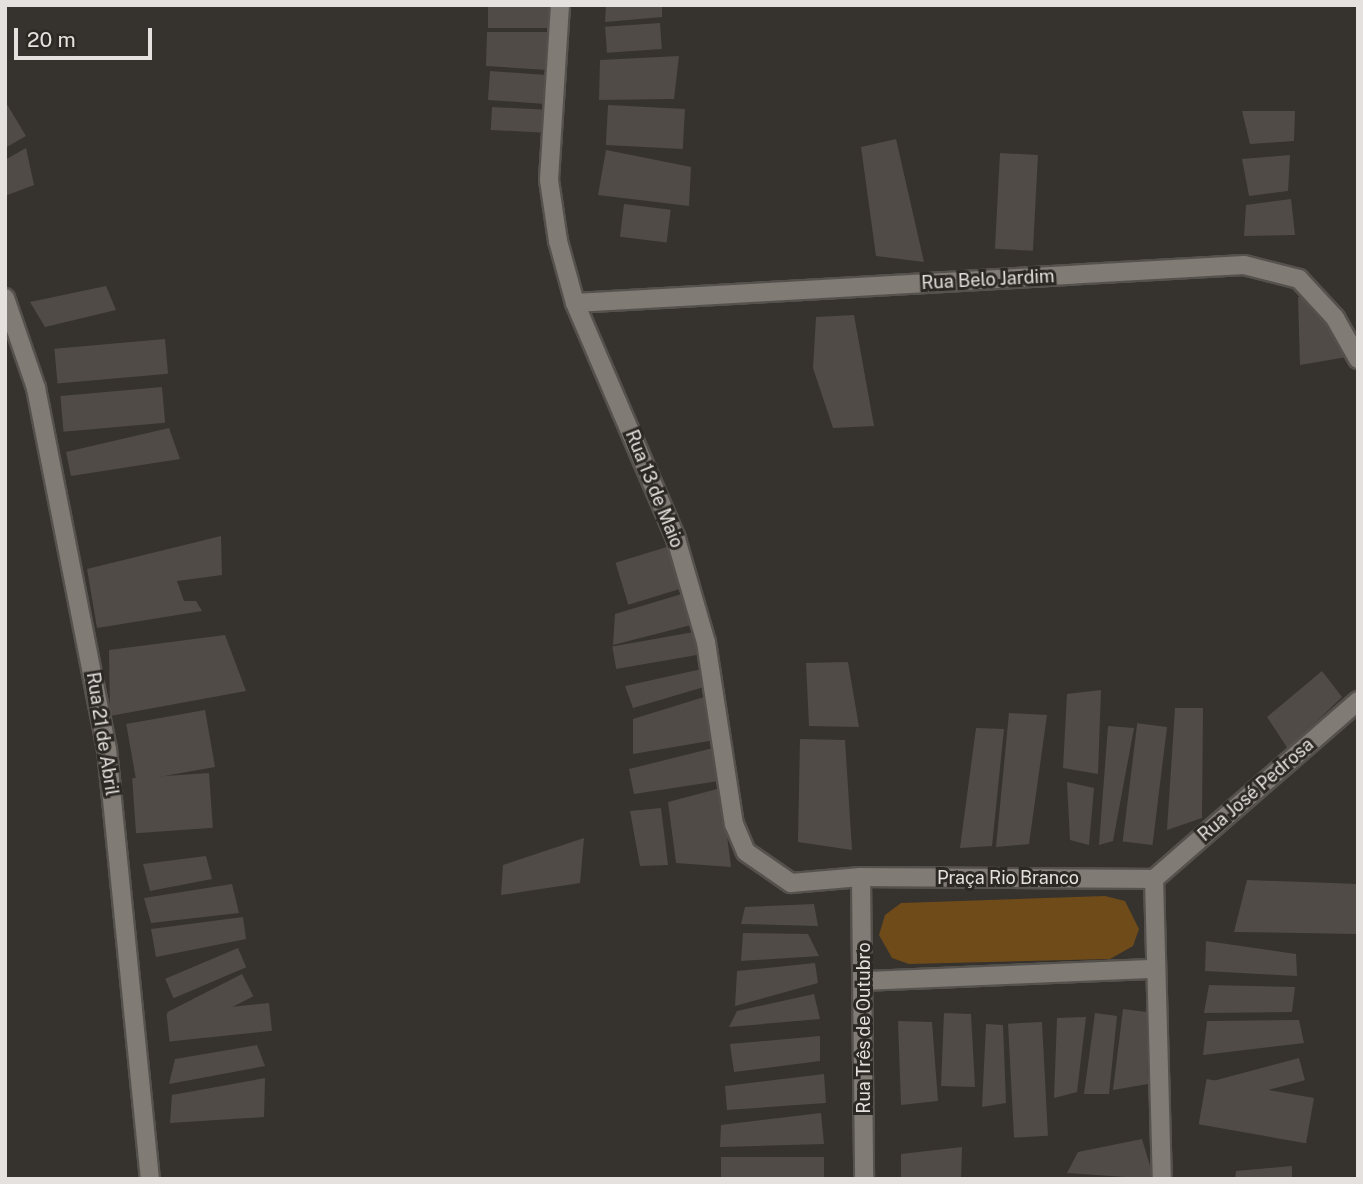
<!DOCTYPE html>
<meta charset="utf-8">
<style>
body{margin:0}
#map{position:relative;width:1363px;height:1184px;overflow:hidden;background:#36322d;font-family:"Public Sans",sans-serif}
div>[style]{position:absolute}
.green>*{inset:0;background:#6f4b1a}
.building>*{inset:0;background:#504b46;transform-origin:0 0}
.roads{filter:drop-shadow(2px 0 #55514d) drop-shadow(-2px 0 #55514d) drop-shadow(0 2px #55514d) drop-shadow(0 -2px #55514d)}
.minor>*{height:18px;margin:-9px;padding:0 9px;transform-origin:9px;border-radius:9px;background:#807b75}
span{translate:-50% -50%;white-space:nowrap;text-align:center;line-height:1.15;-webkit-text-stroke:6px #2c2823;paint-order:stroke}
.street-label{font-size:18px;color:#e4e1de}
.frame{position:absolute;inset:0;border:7px solid #e4e1de;pointer-events:none}
.scale{position:absolute;left:14px;top:28px;width:138px;height:32px;box-sizing:border-box;border:4px solid #e4e1de;border-top:0;padding-left:9px;font-size:21px;line-height:24px;white-space:nowrap;color:#e4e1de;-webkit-text-stroke:5px #2c2823;paint-order:stroke}
</style>
<div id="map">
<div class="green">
<i style="clip-path:polygon(1105px 896px,1125px 901px,1139px 929px,1133px 946px,1110px 959px,909px 964px,892px 958px,879px 935px,885px 915px,901px 903px)"></i>
</div>
<div class="building">
<i style="left:488px;top:5px;width:61px;height:23px"></i>
<i style="clip-path:polygon(606px 5px,662px 5px,662px 17px,605px 22px)"></i>
<i style="left:660px;top:23px;width:26px;height:55px;rotate:86deg"></i>
<i style="clip-path:polygon(487px 32px,551px 32px,547px 70px,486px 66px)"></i>
<i style="clip-path:polygon(679px 56px,674px 99px,599px 100px,600px 60px)"></i>
<i style="left:490px;top:71px;width:57px;height:29px;rotate:4deg"></i>
<i style="clip-path:polygon(5px 101px,26px 136px,5px 148px)"></i>
<i style="left:608px;top:105px;width:77px;height:40px;rotate:3deg"></i>
<i style="left:492px;top:107px;width:54px;height:23px;rotate:3deg"></i>
<i style="clip-path:polygon(1242px 111px,1295px 111px,1294px 141px,1250px 144px)"></i>
<i style="clip-path:polygon(896px 139px,924px 262px,876px 256px,861px 147px)"></i>
<i style="clip-path:polygon(26px 148px,34px 185px,5px 196px,5px 160px)"></i>
<i style="clip-path:polygon(606px 150px,691px 167px,689px 206px,598px 195px)"></i>
<i style="left:1000px;top:153px;width:38px;height:96px;rotate:3deg"></i>
<i style="clip-path:polygon(1290px 155px,1288px 191px,1249px 196px,1242px 159px)"></i>
<i style="clip-path:polygon(1291px 199px,1295px 235px,1244px 236px,1246px 205px)"></i>
<i style="left:624px;top:204px;width:47px;height:33px;rotate:7deg"></i>
<i style="clip-path:polygon(106px 286px,116px 310px,45px 327px,30px 302px)"></i>
<i style="clip-path:polygon(1298px 297px,1317px 299px,1347px 357px,1300px 365px)"></i>
<i style="clip-path:polygon(854px 315px,874px 426px,833px 428px,813px 368px,816px 317px)"></i>
<i style="left:165px;top:339px;width:35px;height:111px;rotate:85deg"></i>
<i style="left:162px;top:387px;width:36px;height:102px;rotate:85deg"></i>
<i style="clip-path:polygon(169px 428px,180px 459px,71px 476px,66px 452px)"></i>
<i style="clip-path:polygon(221px 536px,222px 575px,177px 581px,184px 601px,196px 601px,202px 611px,97px 628px,87px 569px)"></i>
<i style="left:670px;top:546px;width:44px;height:57px;rotate:73deg"></i>
<i style="clip-path:polygon(685px 593px,695px 624px,613px 645px,615px 614px)"></i>
<i style="left:694px;top:632px;width:23px;height:83px;rotate:80deg"></i>
<i style="clip-path:polygon(225px 635px,246px 691px,110px 716px,109px 650px)"></i>
<i style="clip-path:polygon(848px 662px,859px 727px,809px 726px,806px 663px)"></i>
<i style="clip-path:polygon(702px 669px,704px 687px,633px 708px,625px 686px)"></i>
<i style="clip-path:polygon(1322px 671px,1342px 697px,1288px 749px,1267px 717px)"></i>
<i style="clip-path:polygon(1101px 690px,1098px 774px,1063px 768px,1067px 694px)"></i>
<i style="clip-path:polygon(704px 697px,715px 740px,633px 754px,633px 719px)"></i>
<i style="clip-path:polygon(1175px 708px,1203px 708px,1202px 818px,1167px 830px)"></i>
<i style="left:205px;top:710px;width:58px;height:80px;rotate:80deg"></i>
<i style="clip-path:polygon(1009px 713px,1047px 715px,1029px 844px,996px 847px)"></i>
<i style="clip-path:polygon(1108px 726px,1134px 728px,1113px 841px,1099px 845px)"></i>
<i style="left:1167px;top:727px;width:119px;height:30px;rotate:97deg"></i>
<i style="clip-path:polygon(976px 728px,1004px 729px,992px 846px,960px 848px)"></i>
<i style="clip-path:polygon(800px 739px,845px 740px,852px 850px,798px 842px)"></i>
<i style="clip-path:polygon(713px 748px,719px 781px,634px 794px,629px 769px)"></i>
<i style="left:209px;top:773px;width:55px;height:77px;rotate:86deg"></i>
<i style="clip-path:polygon(1067px 782px,1094px 788px,1089px 845px,1070px 840px)"></i>
<i style="clip-path:polygon(721px 788px,731px 867px,676px 863px,668px 802px)"></i>
<i style="clip-path:polygon(661px 808px,668px 865px,640px 866px,630px 811px)"></i>
<i style="clip-path:polygon(584px 838px,580px 883px,501px 895px,503px 865px)"></i>
<i style="clip-path:polygon(206px 856px,212px 879px,150px 891px,143px 864px)"></i>
<i style="clip-path:polygon(1247px 880px,1358px 884px,1358px 934px,1234px 932px)"></i>
<i style="clip-path:polygon(232px 884px,239px 913px,151px 923px,144px 898px)"></i>
<i style="clip-path:polygon(814px 904px,818px 926px,741px 924px,745px 907px)"></i>
<i style="clip-path:polygon(243px 917px,246px 939px,156px 957px,151px 929px)"></i>
<i style="clip-path:polygon(743px 933px,808px 934px,819px 956px,741px 961px)"></i>
<i style="clip-path:polygon(1206px 941px,1296px 954px,1297px 976px,1205px 971px)"></i>
<i style="left:238px;top:948px;width:21px;height:79px;rotate:67deg"></i>
<i style="clip-path:polygon(815px 963px,818px 983px,735px 1006px,737px 971px)"></i>
<i style="left:242px;top:974px;width:25px;height:84px;rotate:63deg"></i>
<i style="clip-path:polygon(1209px 985px,1295px 987px,1292px 1012px,1204px 1013px)"></i>
<i style="clip-path:polygon(814px 994px,820px 1019px,729px 1027px,737px 1011px)"></i>
<i style="left:269px;top:1003px;width:28px;height:103px;rotate:84deg"></i>
<i style="clip-path:polygon(1123px 1009px,1147px 1012px,1148px 1084px,1113px 1090px)"></i>
<i style="clip-path:polygon(944px 1013px,971px 1014px,975px 1087px,941px 1086px)"></i>
<i style="clip-path:polygon(1095px 1013px,1117px 1016px,1109px 1094px,1084px 1094px)"></i>
<i style="clip-path:polygon(1086px 1017px,1077px 1092px,1054px 1098px,1057px 1018px)"></i>
<i style="clip-path:polygon(1299px 1020px,1304px 1043px,1203px 1055px,1207px 1021px)"></i>
<i style="clip-path:polygon(898px 1021px,932px 1022px,938px 1101px,901px 1105px)"></i>
<i style="left:1042px;top:1022px;width:114px;height:34px;rotate:87deg"></i>
<i style="clip-path:polygon(986px 1024px,1003px 1025px,1006px 1103px,982px 1107px)"></i>
<i style="clip-path:polygon(820px 1036px,820px 1061px,734px 1072px,730px 1044px)"></i>
<i style="clip-path:polygon(257px 1045px,265px 1066px,169px 1084px,175px 1059px)"></i>
<i style="left:1299px;top:1058px;width:23px;height:91px;rotate:75deg"></i>
<i style="clip-path:polygon(824px 1074px,826px 1103px,727px 1110px,725px 1086px)"></i>
<i style="clip-path:polygon(265px 1078px,264px 1117px,170px 1123px,172px 1095px)"></i>
<i style="left:1314px;top:1098px;width:46px;height:109px;rotate:100deg"></i>
<i style="clip-path:polygon(821px 1113px,824px 1144px,720px 1147px,721px 1125px)"></i>
<i style="clip-path:polygon(1142px 1139px,1154px 1179px,1067px 1173px,1078px 1152px)"></i>
<i style="clip-path:polygon(962px 1147px,961px 1179px,901px 1179px,901px 1154px)"></i>
<i style="left:721px;top:1157px;width:103px;height:23px"></i>
<i style="clip-path:polygon(1292px 1166px,1292px 1179px,1235px 1179px,1236px 1171px)"></i>
</div>
<div class="roads">
<div class="minor">
<i style="left:560px;top:5px;width:175px;rotate:93.6deg"></i>
<i style="left:549px;top:180px;width:62px;rotate:81.6deg"></i>
<i style="left:558px;top:241px;width:64px;rotate:74.7deg"></i>
<i style="left:575px;top:303px;width:257px;rotate:66.8deg"></i>
<i style="left:676px;top:539px;width:107px;rotate:73.8deg"></i>
<i style="left:706px;top:642px;width:184px;rotate:81.3deg"></i>
<i style="left:734px;top:824px;width:30px;rotate:67deg"></i>
<i style="left:746px;top:852px;width:55px;rotate:34.6deg"></i>
<i style="left:791px;top:883px;width:70px;rotate:-4.9deg"></i>
<i style="left:861px;top:877px;width:293px;rotate:0.4deg"></i>
<i style="left:5px;top:298px;width:95px;rotate:71deg"></i>
<i style="left:36px;top:388px;width:368px;rotate:78.9deg"></i>
<i style="left:107px;top:749px;width:432px;rotate:84.3deg"></i>
<i style="left:575px;top:303px;width:670px;rotate:-3.25deg"></i>
<i style="left:1244px;top:265px;width:57px;rotate:14.3deg"></i>
<i style="left:1299px;top:279px;width:53px;rotate:47.3deg"></i>
<i style="left:1335px;top:318px;width:47px;rotate:60.7deg"></i>
<i style="left:861px;top:877px;width:302px;rotate:89.4deg"></i>
<i style="left:1154px;top:879px;width:300px;rotate:88.5deg"></i>
<i style="left:1154px;top:879px;width:271px;rotate:-41.1deg"></i>
<i style="left:865px;top:981px;width:288px;rotate:-2.4deg"></i>
</div>
</div>
<div class="street-label">
<span style="left:988px;top:280px;rotate:-3deg">Rua Belo Jardim</span>
<span style="left:654px;top:489px;rotate:68deg">Rua 13 de Maio</span>
<span style="left:102px;top:734px;rotate:81deg">Rua 21 de Abril</span>
<span style="left:1256px;top:790px;rotate:-41deg">Rua José Pedrosa</span>
<span style="left:1008px;top:878px">Praça Rio Branco</span>
<span style="left:864px;top:1028px;rotate:-90deg">Rua Três de Outubro</span>
</div>
<div class="frame"></div>
<div class="scale">20 m</div>
</div>
